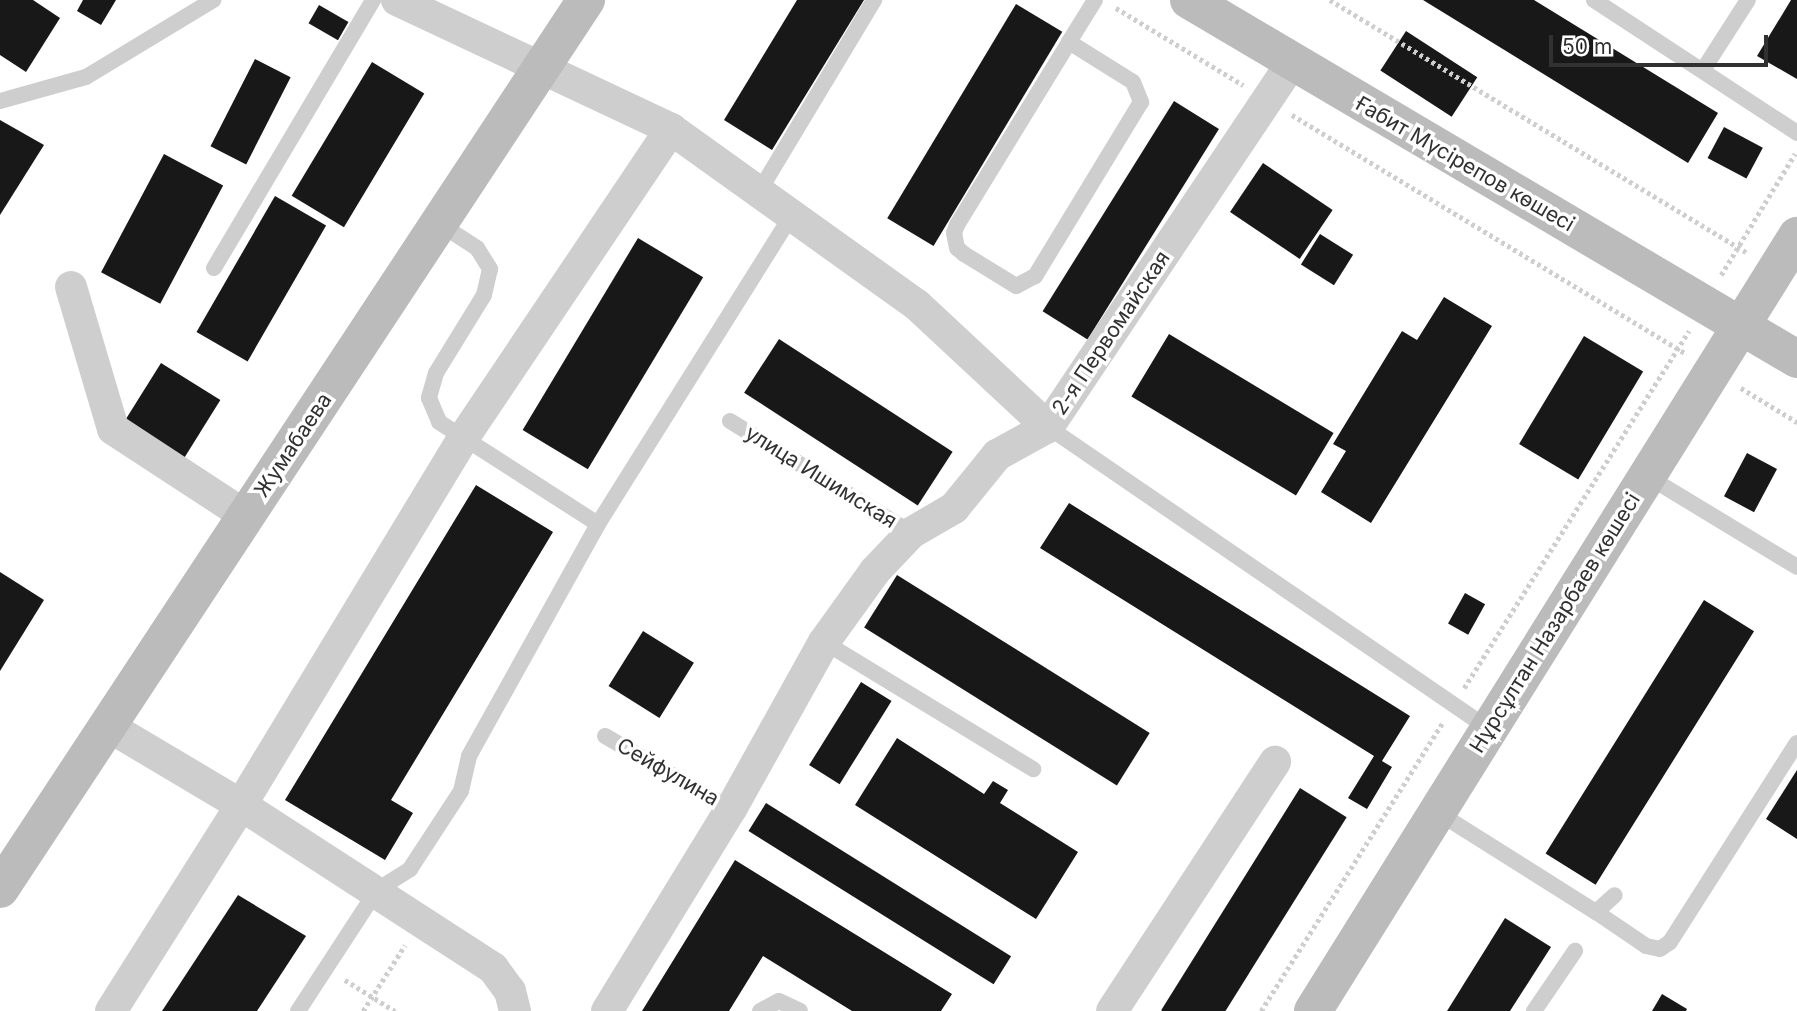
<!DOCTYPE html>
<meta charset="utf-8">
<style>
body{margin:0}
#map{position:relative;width:1797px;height:1011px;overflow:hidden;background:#fff;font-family:Inter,sans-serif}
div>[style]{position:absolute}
.building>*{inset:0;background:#181818;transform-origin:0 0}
.path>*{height:4.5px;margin-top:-2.25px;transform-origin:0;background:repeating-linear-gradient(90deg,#cecece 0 3.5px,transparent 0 7px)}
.lane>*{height:16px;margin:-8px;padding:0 8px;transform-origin:8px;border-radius:8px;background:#cecece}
.street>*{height:32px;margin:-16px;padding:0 16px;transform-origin:16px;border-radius:16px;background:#cecece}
.secondary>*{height:38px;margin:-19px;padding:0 19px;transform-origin:19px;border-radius:19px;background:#bbb}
span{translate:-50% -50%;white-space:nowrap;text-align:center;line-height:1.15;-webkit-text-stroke:7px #fff;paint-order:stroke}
.street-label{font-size:21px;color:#313131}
.scale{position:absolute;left:1549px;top:35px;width:219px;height:32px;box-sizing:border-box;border:4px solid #313131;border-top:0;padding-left:9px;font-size:21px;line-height:24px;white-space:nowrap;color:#313131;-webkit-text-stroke:5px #fff;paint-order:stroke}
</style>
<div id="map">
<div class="building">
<i style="clip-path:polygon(0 0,33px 0,60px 18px,26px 72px,0 55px)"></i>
<i style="clip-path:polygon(83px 0,116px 0,101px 25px,77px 11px)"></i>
<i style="clip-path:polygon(797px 0,864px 0,772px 150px,724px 120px)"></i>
<i style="clip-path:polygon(1423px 0,1534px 0,1718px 113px,1688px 163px)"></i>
<i style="clip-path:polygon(1791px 0,1797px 0,1797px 79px,1757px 56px)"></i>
<i style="left:1016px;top:4px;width:54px;height:250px;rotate:31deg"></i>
<i style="left:319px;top:5px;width:34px;height:21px;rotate:30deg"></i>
<i style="left:1406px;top:31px;width:85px;height:47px;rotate:33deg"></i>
<i style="left:255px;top:59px;width:40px;height:98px;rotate:27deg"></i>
<i style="left:372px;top:62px;width:61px;height:156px;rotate:31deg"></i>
<i style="left:1174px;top:101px;width:53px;height:248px;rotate:32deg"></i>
<i style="clip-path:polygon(0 120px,44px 145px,0 215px)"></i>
<i style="left:1724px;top:127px;width:44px;height:35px;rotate:28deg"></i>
<i style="left:164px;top:154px;width:67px;height:134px;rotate:28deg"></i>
<i style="left:1263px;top:163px;width:84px;height:59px;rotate:34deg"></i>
<i style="left:275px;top:196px;width:59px;height:157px;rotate:30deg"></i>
<i style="left:1320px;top:234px;width:39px;height:36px;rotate:32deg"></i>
<i style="left:638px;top:238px;width:76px;height:224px;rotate:31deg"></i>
<i style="clip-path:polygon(1444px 297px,1492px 326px,1371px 523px,1321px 492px,1346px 451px,1333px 444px,1402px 331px,1417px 340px)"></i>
<i style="left:1169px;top:334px;width:192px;height:73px;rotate:31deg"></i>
<i style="left:1584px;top:336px;width:69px;height:126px;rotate:31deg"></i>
<i style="left:779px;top:339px;width:207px;height:64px;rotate:33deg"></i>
<i style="left:161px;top:363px;width:70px;height:70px;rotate:32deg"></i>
<i style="left:1747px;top:453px;width:34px;height:49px;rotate:28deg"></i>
<i style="clip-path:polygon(476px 485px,553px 532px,391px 800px,413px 813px,385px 860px,285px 800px)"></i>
<i style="clip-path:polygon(1069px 503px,1410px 716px,1382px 761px,1392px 767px,1367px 809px,1348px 798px,1374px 756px,1040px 548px)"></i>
<i style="clip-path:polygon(0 572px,44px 600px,0 671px)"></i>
<i style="left:897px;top:575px;width:298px;height:62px;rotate:32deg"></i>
<i style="left:1465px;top:593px;width:23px;height:35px;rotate:29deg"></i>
<i style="left:1704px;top:600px;width:59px;height:299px;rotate:32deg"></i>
<i style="left:643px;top:631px;width:60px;height:65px;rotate:32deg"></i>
<i style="left:861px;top:682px;width:36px;height:98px;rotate:32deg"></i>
<i style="clip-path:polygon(897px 738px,984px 794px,993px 781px,1008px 790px,1000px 803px,1078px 852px,1036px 919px,855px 805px)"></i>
<i style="clip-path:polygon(1797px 770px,1797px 839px,1766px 819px)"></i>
<i style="left:1300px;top:788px;width:55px;height:262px;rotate:32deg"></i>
<i style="left:766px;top:803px;width:289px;height:33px;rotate:32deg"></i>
<i style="clip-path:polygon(735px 860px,952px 994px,941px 1011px,852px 1011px,763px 956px,729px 1011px,642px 1011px)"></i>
<i style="clip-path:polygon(238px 895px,306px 936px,257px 1011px,162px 1011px)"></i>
<i style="clip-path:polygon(1505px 918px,1551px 947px,1510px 1011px,1447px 1011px)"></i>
<i style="clip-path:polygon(1662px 994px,1687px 1009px,1686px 1011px,1652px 1011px)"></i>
</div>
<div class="path">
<i style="left:1330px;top:0;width:489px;rotate:31.2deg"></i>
<i style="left:1116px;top:8px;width:149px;rotate:31.2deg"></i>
<i style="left:1292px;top:115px;width:461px;rotate:31.2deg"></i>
<i style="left:1721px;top:275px;width:142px;rotate:-58.6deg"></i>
<i style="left:1741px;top:388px;width:66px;rotate:31.3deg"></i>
<i style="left:1464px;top:688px;width:422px;rotate:-57.8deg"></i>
<i style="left:345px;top:980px;width:59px;rotate:31.8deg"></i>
<i style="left:363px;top:1011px;width:78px;rotate:-57.5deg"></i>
<i style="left:1261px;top:1011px;width:342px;rotate:-57.8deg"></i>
</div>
<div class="lane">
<i style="left:1594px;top:0;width:243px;rotate:33.2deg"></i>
<i style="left:1069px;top:42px;width:75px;rotate:32deg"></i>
<i style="left:1133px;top:82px;width:22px;rotate:68deg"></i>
<i style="left:1141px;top:102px;width:204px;rotate:121.3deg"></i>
<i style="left:1035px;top:276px;width:21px;rotate:152deg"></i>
<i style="left:1016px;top:286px;width:61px;rotate:-148.4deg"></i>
<i style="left:964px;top:254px;width:9px;rotate:-139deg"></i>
<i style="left:957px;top:248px;width:15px;rotate:-101deg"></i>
<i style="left:954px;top:233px;width:9px;rotate:-69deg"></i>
<i style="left:957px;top:225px;width:215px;rotate:-58.5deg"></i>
<i style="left:1069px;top:42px;width:49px;rotate:-58.2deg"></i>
<i style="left:1703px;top:70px;width:83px;rotate:-57.3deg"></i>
<i style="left:0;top:101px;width:89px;rotate:-15.6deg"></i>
<i style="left:86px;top:77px;width:149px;rotate:-31.2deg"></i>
<i style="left:760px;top:190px;width:222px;rotate:-59deg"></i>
<i style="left:440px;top:224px;width:44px;rotate:33deg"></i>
<i style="left:477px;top:248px;width:25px;rotate:58deg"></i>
<i style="left:490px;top:269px;width:27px;rotate:103deg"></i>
<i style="left:484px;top:295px;width:92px;rotate:121.6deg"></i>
<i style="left:436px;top:373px;width:26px;rotate:106deg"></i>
<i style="left:429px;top:398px;width:26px;rotate:67deg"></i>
<i style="left:439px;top:422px;width:189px;rotate:32.7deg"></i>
<i style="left:214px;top:268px;width:312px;rotate:-59.3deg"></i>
<i style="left:730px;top:421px;width:213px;rotate:31.7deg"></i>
<i style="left:1048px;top:427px;width:534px;rotate:34.4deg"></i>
<i style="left:1647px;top:476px;width:175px;rotate:31.2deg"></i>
<i style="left:824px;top:642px;width:245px;rotate:31.3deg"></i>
<i style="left:605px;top:736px;width:146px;rotate:30.1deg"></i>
<i style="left:1437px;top:812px;width:188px;rotate:32.2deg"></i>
<i style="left:1596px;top:912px;width:25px;rotate:-42deg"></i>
<i style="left:1596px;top:912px;width:60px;rotate:34.2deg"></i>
<i style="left:1646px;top:946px;width:14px;rotate:12deg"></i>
<i style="left:1660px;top:949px;width:12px;rotate:-35deg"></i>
<i style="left:1670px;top:942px;width:236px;rotate:-57.5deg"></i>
<i style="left:298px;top:1011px;width:145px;rotate:-56.9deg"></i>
<i style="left:377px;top:890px;width:39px;rotate:-32deg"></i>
<i style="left:410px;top:869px;width:93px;rotate:-56.8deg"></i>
<i style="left:461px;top:791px;width:36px;rotate:-77deg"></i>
<i style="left:469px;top:756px;width:265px;rotate:-60.9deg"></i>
<i style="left:598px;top:524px;width:367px;rotate:-57.9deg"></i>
<i style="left:760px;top:1011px;width:21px;rotate:-28deg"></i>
<i style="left:779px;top:1001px;width:23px;rotate:25deg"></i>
<i style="left:1534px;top:1011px;width:73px;rotate:-55.7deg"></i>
</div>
<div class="street">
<i style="left:397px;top:0;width:303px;rotate:25.2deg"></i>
<i style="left:671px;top:129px;width:302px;rotate:35.6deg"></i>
<i style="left:917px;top:305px;width:179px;rotate:43deg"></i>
<i style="left:71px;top:287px;width:148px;rotate:73.5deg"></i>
<i style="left:113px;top:429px;width:159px;rotate:33.2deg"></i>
<i style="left:108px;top:726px;width:155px;rotate:30.7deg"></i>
<i style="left:241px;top:805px;width:427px;rotate:-58.8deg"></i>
<i style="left:462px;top:440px;width:375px;rotate:-56.1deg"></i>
<i style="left:111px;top:1011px;width:244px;rotate:-57.7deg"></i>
<i style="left:241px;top:805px;width:300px;rotate:32.9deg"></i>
<i style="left:493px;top:968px;width:29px;rotate:54deg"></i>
<i style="left:510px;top:991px;width:21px;rotate:76deg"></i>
<i style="left:607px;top:1011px;width:237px;rotate:-58.5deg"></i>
<i style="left:731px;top:809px;width:191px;rotate:-60.9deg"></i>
<i style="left:824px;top:642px;width:87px;rotate:-54.3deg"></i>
<i style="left:875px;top:571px;width:52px;rotate:-46.5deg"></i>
<i style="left:911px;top:533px;width:50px;rotate:-30.2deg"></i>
<i style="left:954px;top:508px;width:68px;rotate:-50.9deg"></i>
<i style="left:997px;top:455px;width:58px;rotate:-28.8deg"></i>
<i style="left:1048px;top:427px;width:438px;rotate:-56.2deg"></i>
<i style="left:1112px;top:1011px;width:298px;rotate:-56.8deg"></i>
</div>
<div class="secondary">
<i style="left:1189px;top:0;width:706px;rotate:30.56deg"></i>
<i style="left:0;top:889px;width:1065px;rotate:-56.61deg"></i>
<i style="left:1313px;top:1011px;width:914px;rotate:-58.01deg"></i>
</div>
<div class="street-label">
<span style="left:1465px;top:164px;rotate:30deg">Ғабит Мүсірепов көшесі</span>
<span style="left:1111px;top:333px;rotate:-56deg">2-я Первомайская</span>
<span style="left:293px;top:445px;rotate:-56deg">Жумабаева</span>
<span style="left:821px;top:477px;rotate:32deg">улица Ишимская</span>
<span style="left:1555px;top:623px;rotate:-58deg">Нұрсұлтан Назарбаев көшесі</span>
<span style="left:668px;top:772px;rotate:30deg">Сейфулина</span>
</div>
<div class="scale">50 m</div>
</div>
